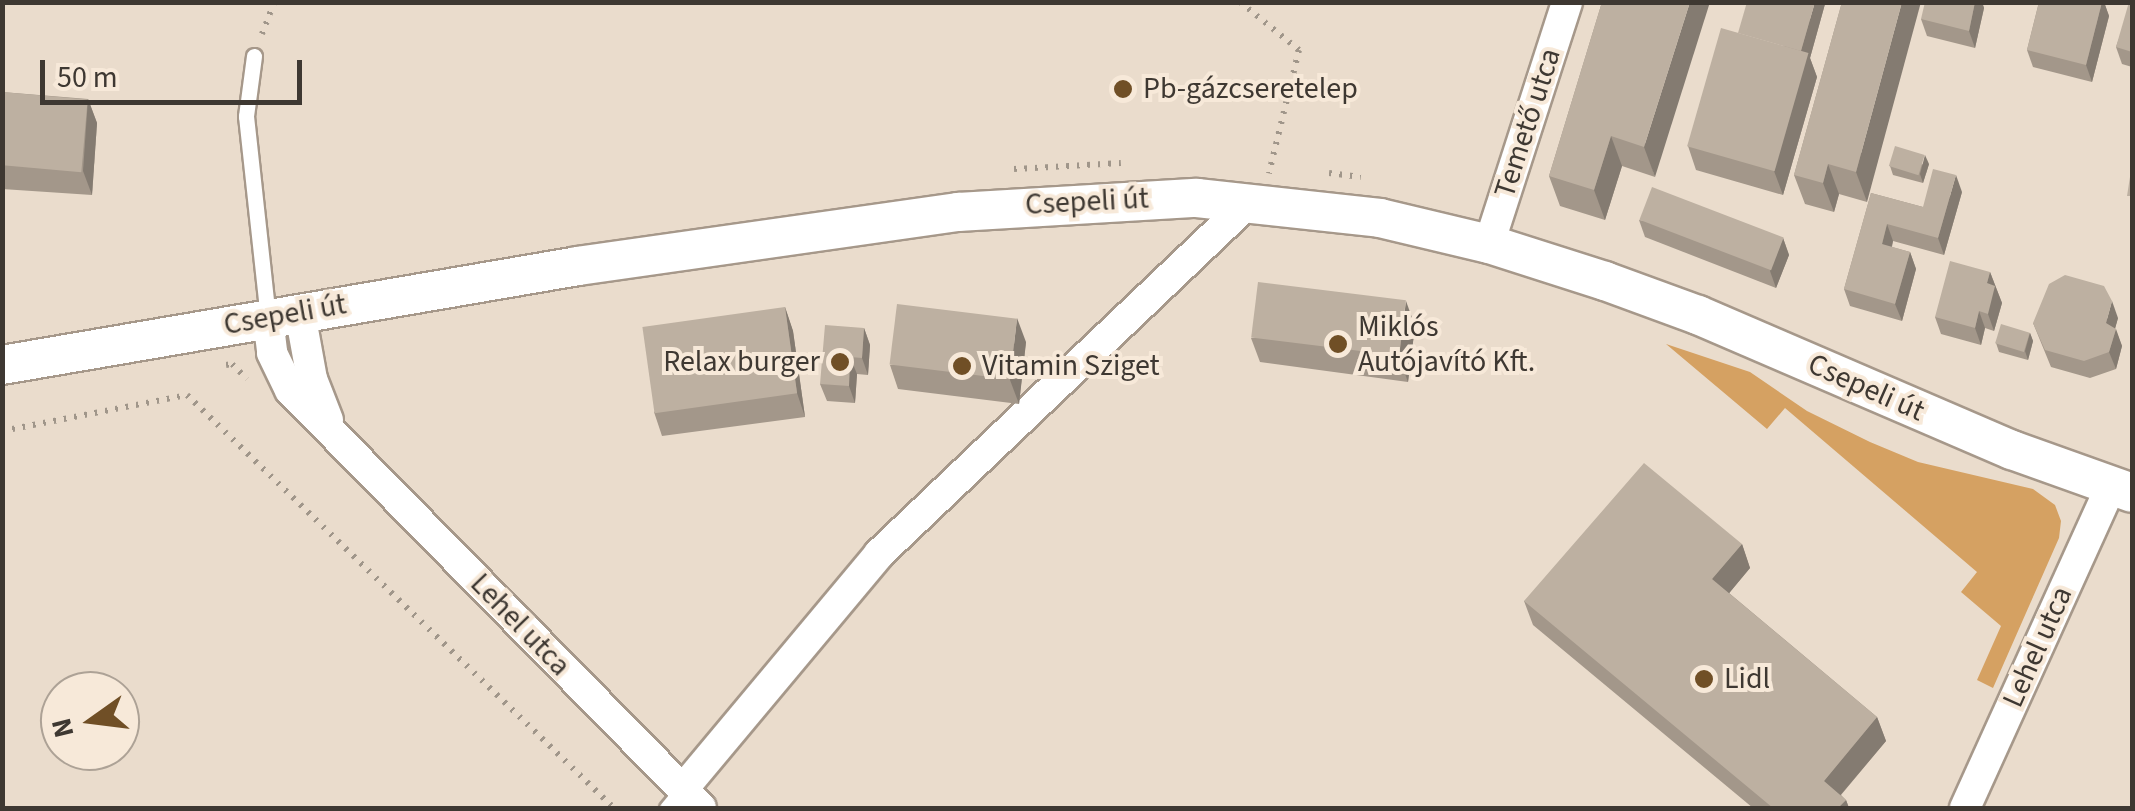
<!DOCTYPE html>
<meta charset="utf-8">
<style>
body{margin:0}
#map{position:relative;width:2135px;height:811px;overflow:hidden;background:#eadccc;font-family:"Source Sans 3",sans-serif}
div>[style]{position:absolute}
.green>*{inset:0;background:#d5a162}
.path>*{height:6px;margin-top:-3px;transform-origin:0;background:repeating-linear-gradient(90deg,#a0968a 0 2.5px,transparent 0 10.5px)}
.roads{filter:drop-shadow(2px 0 #a6988a) drop-shadow(-2px 0 #a6988a) drop-shadow(0 2px #a6988a) drop-shadow(0 -2px #a6988a)}
.service>*{height:15px;margin:-7.5px;padding:0 7.5px;transform-origin:7.5px;border-radius:7.5px;background:#fff}
.minor>*{height:30px;margin:-15px;padding:0 15px;transform-origin:15px;border-radius:15px;background:#fff}
.tertiary>*{height:38px;margin:-19px;padding:0 19px;transform-origin:19px;border-radius:19px;background:#fff}
.wall>*{inset:0;background:#a3978a}
.shaded-wall>*{inset:0;background:#847b71}
.building>*{inset:0;background:#bdb0a1;transform-origin:0 0}
.dots>*{width:28px;height:28px;translate:-50% -50%;box-sizing:border-box;border:5px solid #f7e9d9;border-radius:50%}
span{translate:-50% -50%;white-space:nowrap;text-align:center;line-height:1.15;-webkit-text-stroke:8px #f7e9d9;paint-order:stroke}
.poi-label{font-size:30px;color:#3e3832}
.left{translate:0 -50%;text-align:left}
.right{translate:-100% -50%;text-align:right}
.street-label{font-size:30px;color:#3e3832}
.frame{position:absolute;inset:0;border:5px solid #3e3832;pointer-events:none}
.north{position:absolute;left:40px;top:671px;width:100px;height:100px;box-sizing:border-box;background:#f7e9d9;border:2px solid #ada296;border-radius:50%;rotate:256deg;font-size:28px;font-weight:700;line-height:40px;text-align:center;color:#3e3832}
.north::after{content:'';display:block;margin:auto;width:35px;height:45px;background:#704f26;clip-path:polygon(50% 0,100% 100%,50% 72%,0 100%)}
.scale{position:absolute;left:40px;top:60px;width:262px;height:45px;box-sizing:border-box;border:5px solid #3e3832;border-top:0;padding-left:12px;font-size:30px;line-height:35px;white-space:nowrap;color:#3e3832;-webkit-text-stroke:8px #f7e9d9;paint-order:stroke}
</style>
<div id="map">
<div class="green">
<i style="clip-path:polygon(1666px 344px,1750px 372px,1807px 411px,1870px 442px,1918px 462px,2033px 489px,2055px 505px,2061px 521px,2059px 538px,1993px 688px,1977px 680px,2001px 626px,1961px 592px,1977px 572px,1785px 408px,1767px 429px)"></i>
</div>
<div class="path">
<i style="left:1240px;top:2px;width:76px;rotate:39.1deg"></i>
<i style="left:1299px;top:50px;width:127px;rotate:103.7deg"></i>
<i style="left:262px;top:34px;width:34px;rotate:-69deg"></i>
<i style="left:1014px;top:169px;width:107px;rotate:-3.2deg"></i>
<i style="left:1329px;top:173px;width:32px;rotate:7deg"></i>
<i style="left:226px;top:365px;width:6px;rotate:-9deg"></i>
<i style="left:232px;top:364px;width:21px;rotate:45deg"></i>
<i style="left:2px;top:431px;width:188px;rotate:-11deg"></i>
<i style="left:187px;top:395px;width:594px;rotate:44.05deg"></i>
</div>
<div class="roads">
<div class="service">
<i style="left:254px;top:56px;width:61px;rotate:97.6deg"></i>
<i style="left:246px;top:116px;width:203px;rotate:83.8deg"></i>
<i style="left:667px;top:808px;width:23px;rotate:-50deg"></i>
</div>
<div class="minor">
<i style="left:1489px;top:244px;width:254px;rotate:-72.1deg"></i>
<i style="left:300px;top:313px;width:67px;rotate:79.7deg"></i>
<i style="left:312px;top:379px;width:44px;rotate:68.7deg"></i>
<i style="left:268px;top:318px;width:35px;rotate:83deg"></i>
<i style="left:272px;top:353px;width:41px;rotate:64.1deg"></i>
<i style="left:290px;top:390px;width:586px;rotate:45.48deg"></i>
<i style="left:682px;top:790px;width:307px;rotate:-50.1deg"></i>
<i style="left:879px;top:554px;width:509px;rotate:-43.57deg"></i>
<i style="left:1965px;top:808px;width:354px;rotate:-65.6deg"></i>
</div>
<div class="tertiary">
<i style="left:2px;top:365px;width:584px;rotate:-9.75deg"></i>
<i style="left:578px;top:266px;width:384px;rotate:-8.1deg"></i>
<i style="left:958px;top:212px;width:239px;rotate:-3.4deg"></i>
<i style="left:1197px;top:198px;width:184px;rotate:6.2deg"></i>
<i style="left:1380px;top:218px;width:112px;rotate:13.4deg"></i>
<i style="left:1489px;top:244px;width:122px;rotate:17.7deg"></i>
<i style="left:1605px;top:281px;width:99px;rotate:20.1deg"></i>
<i style="left:1698px;top:315px;width:342px;rotate:23.3deg"></i>
<i style="left:2012px;top:450px;width:127px;rotate:19.7deg"></i>
</div>
</div>
<div class="wall">
<i style="clip-path:polygon(1602px 2px,1655px 177px,1622px 166px,1605px 220px,1560px 206px,1549px 176px)"></i>
<i style="clip-path:polygon(1842px 2px,1867px 202px,1839px 194px,1834px 212px,1805px 204px,1794px 175px)"></i>
<i style="clip-path:polygon(1975px 2px,1982px 2px,1984px 8px,1975px 48px,1927px 36px,1921px 19px)"></i>
<i style="clip-path:polygon(2039px 2px,2104px 2px,2109px 16px,2092px 82px,2033px 67px,2027px 50px)"></i>
<i style="clip-path:polygon(2132px 2px,2132px 67px,2122px 64px,2116px 47px)"></i>
<i style="clip-path:polygon(1825px 4px,1810px 58px,1817px 77px,1783px 195px,1696px 170px,1688px 146px)"></i>
<i style="clip-path:polygon(2px 92px,88px 99px,97px 123px,92px 195px,2px 189px)"></i>
<i style="clip-path:polygon(1929px 164px,1923px 183px,1893px 175px,1890px 166px)"></i>
<i style="clip-path:polygon(1962px 192px,1944px 255px,1893px 241px,1892px 247px,1910px 252px,1916px 269px,1902px 321px,1850px 306px,1844px 289px,1871px 193px,1923px 207px)"></i>
<i style="clip-path:polygon(1639px 220px,1783px 238px,1789px 255px,1776px 288px,1645px 237px)"></i>
<i style="clip-path:polygon(1990px 272px,2002px 303px,1994px 331px,1985px 328px,1981px 345px,1941px 334px,1935px 317px)"></i>
<i style="clip-path:polygon(785px 307px,793px 331px,805px 417px,662px 436px,654px 412px)"></i>
<i style="clip-path:polygon(2118px 318px,2115px 328px,2122px 346px,2116px 369px,2090px 378px,2051px 367px,2033px 323px)"></i>
<i style="clip-path:polygon(1415px 326px,1408px 382px,1260px 362px,1251px 338px)"></i>
<i style="clip-path:polygon(864px 328px,870px 345px,868px 375px,857px 374px,855px 403px,827px 401px,820px 384px)"></i>
<i style="clip-path:polygon(2030px 333px,2033px 341px,2028px 360px,1999px 352px,1996px 343px)"></i>
<i style="clip-path:polygon(1026px 342px,1019px 404px,898px 389px,890px 365px)"></i>
<i style="clip-path:polygon(1742px 544px,1750px 568px,1729px 593px,1877px 717px,1886px 741px,1841px 795px,1846px 800px,1849px 808px,1753px 808px,1533px 625px,1524px 601px)"></i>
</div>
<div class="shaded-wall">
<i style="clip-path:polygon(1690px 2px,1710px 2px,1655px 177px,1644px 147px)"></i>
<i style="clip-path:polygon(1815px 2px,1825px 4px,1810px 58px,1817px 77px,1783px 195px,1774px 171px,1799px 57px)"></i>
<i style="clip-path:polygon(1902px 2px,1921px 2px,1867px 202px,1856px 172px)"></i>
<i style="clip-path:polygon(1975px 2px,1982px 2px,1984px 8px,1975px 48px,1969px 31px)"></i>
<i style="clip-path:polygon(2102px 2px,2104px 2px,2109px 16px,2092px 82px,2086px 65px)"></i>
<i style="clip-path:polygon(88px 99px,97px 123px,92px 195px,83px 171px)"></i>
<i style="clip-path:polygon(1611px 136px,1622px 166px,1605px 220px,1594px 190px)"></i>
<i style="clip-path:polygon(1925px 155px,1929px 164px,1923px 183px,1920px 174px)"></i>
<i style="clip-path:polygon(1828px 164px,1839px 194px,1834px 212px,1823px 183px)"></i>
<i style="clip-path:polygon(1956px 175px,1962px 192px,1944px 255px,1938px 238px)"></i>
<i style="clip-path:polygon(1887px 224px,1893px 241px,1888px 261px,1882px 244px)"></i>
<i style="clip-path:polygon(1783px 238px,1789px 255px,1776px 288px,1770px 271px)"></i>
<i style="clip-path:polygon(1910px 252px,1916px 269px,1902px 321px,1895px 304px)"></i>
<i style="clip-path:polygon(1990px 272px,2002px 303px,1994px 331px,1988px 314px,1987px 283px)"></i>
<i style="clip-path:polygon(1406px 301px,1415px 326px,1408px 382px,1399px 358px)"></i>
<i style="clip-path:polygon(2112px 301px,2118px 318px,2112px 340px,2106px 323px)"></i>
<i style="clip-path:polygon(785px 307px,793px 331px,805px 417px,797px 393px)"></i>
<i style="clip-path:polygon(1979px 311px,1985px 328px,1981px 345px,1975px 328px)"></i>
<i style="clip-path:polygon(1017px 318px,1026px 342px,1019px 404px,1010px 380px)"></i>
<i style="clip-path:polygon(864px 328px,870px 345px,868px 375px,862px 358px)"></i>
<i style="clip-path:polygon(2116px 329px,2122px 346px,2116px 369px,2109px 352px)"></i>
<i style="clip-path:polygon(2030px 333px,2033px 341px,2028px 360px,2025px 351px)"></i>
<i style="clip-path:polygon(850px 357px,857px 374px,855px 403px,849px 386px)"></i>
<i style="clip-path:polygon(1742px 544px,1750px 568px,1721px 603px,1712px 579px)"></i>
<i style="clip-path:polygon(1877px 717px,1886px 741px,1832px 805px,1824px 781px)"></i>
<i style="clip-path:polygon(1846px 800px,1849px 808px,1838px 808px)"></i>
</div>
<div class="building">
<i style="clip-path:polygon(1602px 2px,1690px 2px,1644px 147px,1611px 136px,1594px 190px,1549px 176px)"></i>
<i style="clip-path:polygon(1747px 2px,1815px 2px,1801px 51px,1738px 33px)"></i>
<i style="clip-path:polygon(1842px 2px,1902px 2px,1856px 172px,1828px 164px,1823px 183px,1794px 175px)"></i>
<i style="clip-path:polygon(1925px 2px,1975px 2px,1969px 31px,1921px 19px)"></i>
<i style="clip-path:polygon(2039px 2px,2102px 2px,2086px 65px,2027px 50px)"></i>
<i style="clip-path:polygon(2129px 2px,2132px 2px,2132px 52px,2116px 47px)"></i>
<i style="left:1721px;top:28px;width:91px;height:123px;rotate:16deg"></i>
<i style="left:2px;top:92px;width:86px;height:73px;rotate:5deg"></i>
<i style="left:1895px;top:146px;width:31px;height:21px;rotate:17deg"></i>
<i style="clip-path:polygon(1933px 169px,1956px 175px,1938px 238px,1887px 224px,1882px 244px,1910px 252px,1895px 304px,1844px 289px,1871px 193px,1923px 207px)"></i>
<i style="clip-path:polygon(2130px 177px,2132px 177px,2132px 196px,2127px 196px)"></i>
<i style="left:1652px;top:187px;width:141px;height:35px;rotate:21deg"></i>
<i style="clip-path:polygon(1950px 261px,1990px 272px,1987px 283px,1995px 286px,1988px 314px,1979px 311px,1975px 328px,1935px 317px)"></i>
<i style="clip-path:polygon(2065px 275px,2104px 286px,2112px 301px,2106px 323px,2116px 329px,2109px 352px,2084px 361px,2045px 350px,2033px 323px,2049px 284px)"></i>
<i style="left:1258px;top:282px;width:149px;height:56px;rotate:7deg"></i>
<i style="left:897px;top:304px;width:121px;height:61px;rotate:7deg"></i>
<i style="left:785px;top:307px;width:87px;height:144px;rotate:82deg"></i>
<i style="left:2001px;top:324px;width:30px;height:20px;rotate:17deg"></i>
<i style="clip-path:polygon(825px 325px,864px 328px,862px 358px,850px 357px,849px 386px,820px 384px)"></i>
<i style="clip-path:polygon(1644px 463px,1742px 544px,1712px 579px,1877px 717px,1824px 781px,1846px 800px,1838px 808px,1773px 808px,1524px 601px)"></i>
</div>
<div class="dots">
<i style="left:1123px;top:89px;background:#704f26"></i>
<i style="left:1338px;top:344px;background:#704f26"></i>
<i style="left:840px;top:362px;background:#704f26"></i>
<i style="left:962px;top:366px;background:#704f26"></i>
<i style="left:1704px;top:679px;background:#704f26"></i>
</div>
<div class="poi-label">
<span class="left" style="left:1143px;top:89px">Pb-gázcseretelep</span>
<span class="left" style="left:1358px;top:344px">Miklós<br>Autójavító Kft.</span>
<span class="right" style="left:820px;top:362px">Relax burger</span>
<span class="left" style="left:982px;top:366px">Vitamin Sziget</span>
<span class="left" style="left:1724px;top:679px">Lidl</span>
</div>
<div class="street-label">
<span style="left:1528px;top:123px;rotate:-72deg">Temető utca</span>
<span style="left:1087px;top:202px;rotate:-3deg">Csepeli út</span>
<span style="left:285px;top:315px;rotate:-10deg">Csepeli út</span>
<span style="left:1866px;top:388px;rotate:24deg">Csepeli út</span>
<span style="left:520px;top:625px;rotate:46deg">Lehel utca</span>
<span style="left:2038px;top:647px;rotate:-66deg">Lehel utca</span>
</div>
<div class="frame"></div>
<div class="north">N</div>
<div class="scale">50 m</div>
</div>
